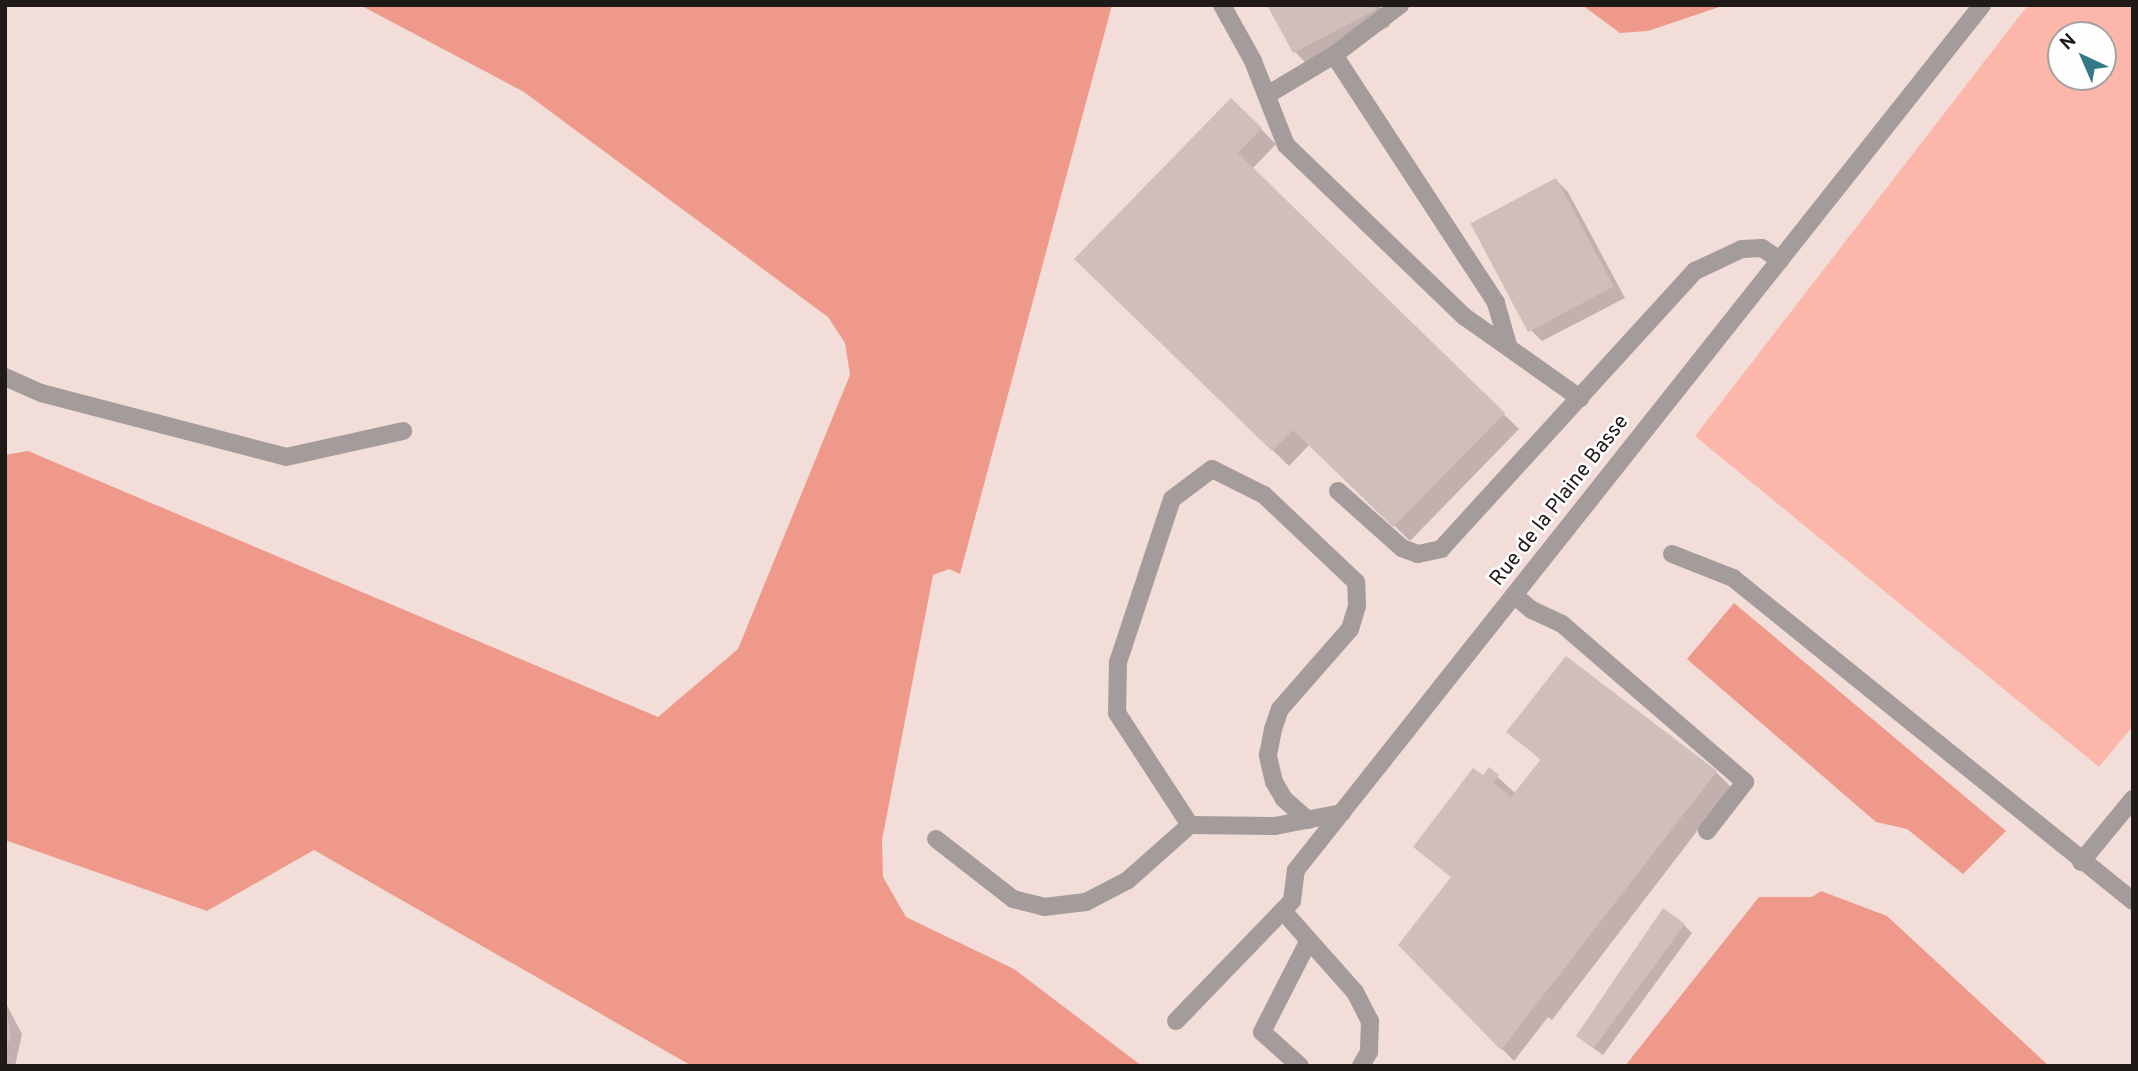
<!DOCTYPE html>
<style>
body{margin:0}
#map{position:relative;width:2138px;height:1071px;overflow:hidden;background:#fdedea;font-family:Overpass,sans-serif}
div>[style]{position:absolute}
.built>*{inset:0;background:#f2ddd9}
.green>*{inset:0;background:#fcb6aa}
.water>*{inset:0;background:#ef998a}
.shadow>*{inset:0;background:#0003}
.building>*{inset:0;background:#d0beba;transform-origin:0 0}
.minor>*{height:18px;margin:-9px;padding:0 9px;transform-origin:9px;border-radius:9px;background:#a49c9a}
span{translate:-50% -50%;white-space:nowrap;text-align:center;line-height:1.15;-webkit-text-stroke:5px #fefefe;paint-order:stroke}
.street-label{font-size:21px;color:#1f1917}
.frame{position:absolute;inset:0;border:7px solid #1f1917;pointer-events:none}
.north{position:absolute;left:2047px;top:21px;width:70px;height:70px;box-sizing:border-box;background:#fefefe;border:2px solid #a5a2a2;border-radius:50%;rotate:316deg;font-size:19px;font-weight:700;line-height:28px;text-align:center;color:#1f1917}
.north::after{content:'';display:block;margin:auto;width:24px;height:32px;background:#337a86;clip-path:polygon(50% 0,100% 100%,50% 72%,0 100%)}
</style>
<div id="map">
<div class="built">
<i style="clip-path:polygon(evenodd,5px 5px,2133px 5px,2133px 1066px,5px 1066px,5px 5px,2061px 35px,2103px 35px,2103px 77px,2061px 77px,2061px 35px)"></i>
</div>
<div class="green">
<i style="clip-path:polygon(evenodd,2028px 5px,2133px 5px,2133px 726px,2099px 767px,1695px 436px,2028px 5px,2061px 35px,2103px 35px,2103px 77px,2061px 77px,2061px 35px)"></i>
</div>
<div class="water">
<i style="clip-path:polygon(360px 5px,1112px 5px,960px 574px,949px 569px,933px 575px,882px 840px,883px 877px,906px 917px,1014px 969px,1142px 1066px,692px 1066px,314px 850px,207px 911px,5px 840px,5px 455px,28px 451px,658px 717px,738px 649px,850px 375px,845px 343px,828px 317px,524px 92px)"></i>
<i style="clip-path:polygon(1582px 5px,1725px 5px,1648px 31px,1620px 33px)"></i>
<i style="clip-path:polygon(1734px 603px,2006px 831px,1963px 874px,1907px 829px,1876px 822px,1687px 659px)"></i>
<i style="clip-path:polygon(1821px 891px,1887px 916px,2049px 1066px,1625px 1066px,1759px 897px,1812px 897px)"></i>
</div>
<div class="shadow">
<i style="clip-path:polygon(1269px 5px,1379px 5px,1390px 26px,1310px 67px,1295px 52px)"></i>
<i style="clip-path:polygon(1231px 100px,1276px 144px,1252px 169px,1519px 429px,1410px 541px,1310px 444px,1289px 466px,1077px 259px)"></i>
<i style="clip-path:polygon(1556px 180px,1568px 192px,1625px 298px,1542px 341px,1530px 329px)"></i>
<i style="clip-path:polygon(1509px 732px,1716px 772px,1731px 787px,1552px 1020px,1548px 1017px,1514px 1061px,1400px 945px,1452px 878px,1415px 847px,1489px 769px,1516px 794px,1542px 761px)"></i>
<i style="clip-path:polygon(1684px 925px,1692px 933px,1603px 1055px,1586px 1043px,1578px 1035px)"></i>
<i style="clip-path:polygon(5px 1002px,22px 1034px,15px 1066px,5px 1066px)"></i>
</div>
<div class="building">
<i style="clip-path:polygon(1267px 5px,1373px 5px,1376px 10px,1293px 53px)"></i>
<i style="clip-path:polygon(1231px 98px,1262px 128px,1238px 153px,1505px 413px,1393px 527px,1293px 430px,1272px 451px,1074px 259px)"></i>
<i style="left:1556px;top:178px;width:123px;height:97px;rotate:62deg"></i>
<i style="clip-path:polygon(1566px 656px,1717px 771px,1501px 1050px,1398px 945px,1451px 877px,1413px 847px,1473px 768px,1483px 775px,1489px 767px,1499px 775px,1493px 783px,1511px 797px,1541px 759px,1506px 732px)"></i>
<i style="clip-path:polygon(1663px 908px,1685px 924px,1594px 1048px,1576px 1036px)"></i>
<i style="clip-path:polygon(5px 1003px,11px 1035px,5px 1053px)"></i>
</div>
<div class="minor">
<i style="left:1222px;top:5px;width:64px;rotate:61deg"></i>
<i style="left:1253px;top:61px;width:90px;rotate:68.6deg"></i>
<i style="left:1286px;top:145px;width:248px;rotate:43.9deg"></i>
<i style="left:1465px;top:317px;width:141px;rotate:35.2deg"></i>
<i style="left:1334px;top:55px;width:83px;rotate:-37.1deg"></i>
<i style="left:1267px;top:95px;width:78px;rotate:-30.8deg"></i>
<i style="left:1334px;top:55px;width:296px;rotate:56.8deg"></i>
<i style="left:1496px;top:303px;width:44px;rotate:74.1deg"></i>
<i style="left:5px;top:377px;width:39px;rotate:24deg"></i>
<i style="left:41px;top:393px;width:253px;rotate:14.6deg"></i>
<i style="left:286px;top:457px;width:120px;rotate:-12.5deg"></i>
<i style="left:1338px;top:491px;width:86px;rotate:41.7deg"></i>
<i style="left:1402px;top:548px;width:17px;rotate:21deg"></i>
<i style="left:1418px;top:554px;width:24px;rotate:-12deg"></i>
<i style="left:1441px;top:549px;width:377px;rotate:-47.6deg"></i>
<i style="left:1695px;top:271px;width:52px;rotate:-25.1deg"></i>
<i style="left:1742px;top:249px;width:20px;rotate:-3deg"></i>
<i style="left:1762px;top:248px;width:22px;rotate:34deg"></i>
<i style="left:1672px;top:554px;width:66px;rotate:21.5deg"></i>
<i style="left:1733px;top:578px;width:514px;rotate:38.92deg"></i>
<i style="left:1514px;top:595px;width:23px;rotate:40deg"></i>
<i style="left:1532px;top:610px;width:33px;rotate:25deg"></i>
<i style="left:1562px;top:624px;width:242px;rotate:40.8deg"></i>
<i style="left:1745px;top:782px;width:62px;rotate:127.8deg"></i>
<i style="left:1308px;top:820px;width:32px;rotate:-139deg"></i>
<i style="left:1284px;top:799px;width:20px;rotate:-120deg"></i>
<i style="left:1274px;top:782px;width:28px;rotate:-103deg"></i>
<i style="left:1268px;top:755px;width:26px;rotate:-79deg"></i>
<i style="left:1273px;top:729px;width:21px;rotate:-71deg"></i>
<i style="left:1280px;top:709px;width:106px;rotate:-48.8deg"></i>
<i style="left:1350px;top:629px;width:24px;rotate:-73deg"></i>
<i style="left:1357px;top:606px;width:24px;rotate:-92deg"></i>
<i style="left:1356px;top:582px;width:127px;rotate:-136.6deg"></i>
<i style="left:1264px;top:495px;width:58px;rotate:-153.4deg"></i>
<i style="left:1212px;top:469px;width:50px;rotate:143.1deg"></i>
<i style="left:1172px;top:499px;width:172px;rotate:108.3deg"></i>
<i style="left:1118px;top:662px;width:51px;rotate:91.1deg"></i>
<i style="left:1117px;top:713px;width:134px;rotate:56.9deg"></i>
<i style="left:1190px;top:825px;width:85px;rotate:0.7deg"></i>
<i style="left:1275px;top:826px;width:68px;rotate:-11deg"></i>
<i style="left:936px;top:839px;width:98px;rotate:37.9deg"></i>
<i style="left:1013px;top:899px;width:32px;rotate:14deg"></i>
<i style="left:1044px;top:907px;width:42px;rotate:-6.8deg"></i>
<i style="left:1086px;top:902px;width:47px;rotate:-27.6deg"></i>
<i style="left:1128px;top:880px;width:83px;rotate:-41.6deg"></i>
<i style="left:2081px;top:862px;width:82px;rotate:-50.5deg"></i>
<i style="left:1283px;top:911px;width:108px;rotate:48.4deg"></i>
<i style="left:1355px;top:992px;width:33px;rotate:63deg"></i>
<i style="left:1370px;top:1021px;width:31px;rotate:92deg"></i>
<i style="left:1369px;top:1052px;width:16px;rotate:120deg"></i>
<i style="left:1176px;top:1021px;width:167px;rotate:-46deg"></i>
<i style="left:1292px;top:901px;width:31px;rotate:-83deg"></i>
<i style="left:1296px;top:870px;width:1104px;rotate:-51.58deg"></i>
<i style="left:1300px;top:1066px;width:51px;rotate:-138.2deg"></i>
<i style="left:1262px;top:1032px;width:103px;rotate:-62.9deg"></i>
</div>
<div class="street-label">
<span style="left:1560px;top:501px;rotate:-52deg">Rue de la Plaine Basse</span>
</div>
<div class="frame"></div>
<div class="north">N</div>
</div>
